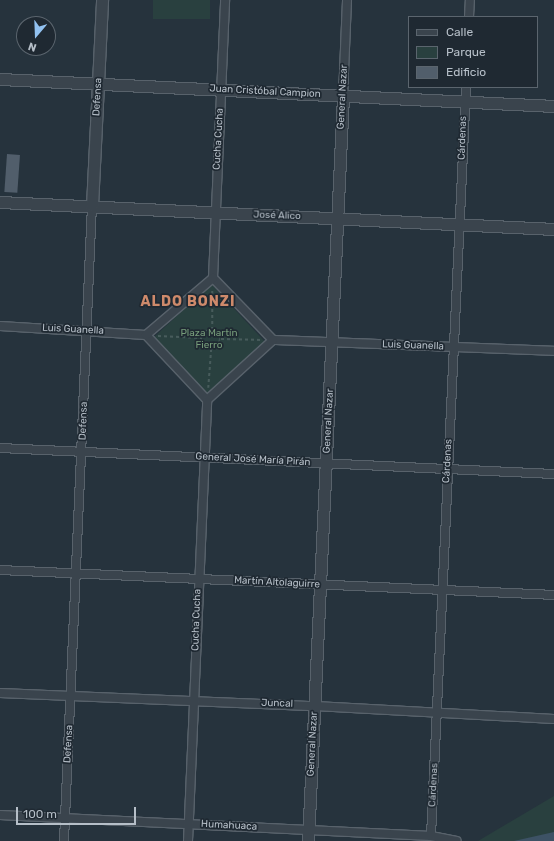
<!DOCTYPE html>
<meta charset="utf-8">
<style>
body{margin:0}
#map{position:relative;width:554px;height:841px;overflow:hidden;background:#26333d;font-family:Rubik,sans-serif}
div>[style]{position:absolute}
.green>*{inset:0;background:#29403f;transform-origin:0 0}
.water>*{inset:0;background:#3d5265}
.building>*{inset:0;background:#515e6b;transform-origin:0 0}
.path>*{height:1.5px;margin-top:-0.75px;transform-origin:0;background:repeating-linear-gradient(90deg,#485c5c 0 3px,transparent 0 6px)}
.path>.ring{margin:-0.75px;padding:0;box-sizing:content-box;background:none;border:1.5px solid #485c5c;border-radius:50%}
.roads{filter:drop-shadow(1px 0 #58626b) drop-shadow(-1px 0 #58626b) drop-shadow(0 1px #58626b) drop-shadow(0 -1px #58626b)}
.minor>*{height:8px;margin:-4px;padding:0 4px;transform-origin:4px;border-radius:4px;background:#3a444d}
.tertiary>*{height:11px;margin:-5.5px;padding:0 5.5px;transform-origin:5.5px;border-radius:5.5px;background:#3a444d}
span{translate:-50% -50%;white-space:nowrap;text-align:center;line-height:1.15;-webkit-text-stroke:3.5px #1f2932;paint-order:stroke}
.street-label{font-size:10px;color:#b6bfc8}
.park-label{font-size:10px;color:#769c7a}
.district-label{font-size:14px;color:#ce8a6b;font-weight:700;letter-spacing:1px}
.legend{position:absolute;left:408px;top:16px;width:130px;height:72px;box-sizing:border-box;background:#1f2932;border:1px solid #5b656e;margin:0;padding:5px 7px;list-style:none;font-size:12px;color:#b6bfc8}
.legend li{display:flex;align-items:center;gap:8px;height:20px}
.legend b{width:20px;border:1px solid #5b656e}
.north{position:absolute;left:16px;top:16px;width:40px;height:40px;box-sizing:border-box;background:#1f2932;border:1px solid #5b656e;border-radius:50%;rotate:199deg;font-size:11px;font-weight:700;line-height:16px;text-align:center;color:#b6bfc8}
.north::after{content:'';display:block;margin:auto;width:14px;height:18px;background:#92c2f1;clip-path:polygon(50% 0,100% 100%,50% 72%,0 100%)}
.scale{position:absolute;left:16px;top:807px;width:120px;height:18px;box-sizing:border-box;border:2px solid #b6bfc8;border-top:0;padding-left:5px;font-size:12px;line-height:14px;white-space:nowrap;color:#b6bfc8;-webkit-text-stroke:3px #1f2932;paint-order:stroke}
</style>
<div id="map">
<div class="green">
<i style="left:153px;top:0;width:57px;height:19px"></i>
<i style="left:211px;top:284px;width:80px;height:78px;rotate:47deg"></i>
<i style="clip-path:polygon(554px 796px,554px 841px,478px 841px)"></i>
</div>
<div class="water">
<i style="clip-path:polygon(554px 832px,554px 841px,514px 841px)"></i>
</div>
<div class="building">
<i style="left:7px;top:154px;width:13px;height:38px;rotate:4deg"></i>
</div>
<div class="path">
<i style="left:212px;top:330px;width:40px;rotate:-90deg"></i>
<i class="ring" style="left:202px;top:330px;width:16.5px;height:16.5px"></i>
<i style="left:158px;top:336px;width:44px;rotate:2.6deg"></i>
<i style="left:221px;top:339px;width:40px;rotate:1.4deg"></i>
<i style="left:208px;top:388px;width:40px;rotate:-85.7deg"></i>
</div>
<div class="roads">
<div class="minor">
<i style="left:469px;top:17px;width:17px;rotate:-87deg"></i>
<i style="left:343px;top:96px;width:96px;rotate:-87.6deg"></i>
<i style="left:213px;top:278px;width:86px;rotate:45.9deg"></i>
<i style="left:273px;top:340px;width:281px;rotate:2.2deg"></i>
<i style="left:213px;top:278px;width:278px;rotate:-87.5deg"></i>
<i style="left:0;top:326px;width:146px;rotate:3.5deg"></i>
<i style="left:146px;top:335px;width:89px;rotate:46.8deg"></i>
<i style="left:146px;top:335px;width:88px;rotate:-40.4deg"></i>
<i style="left:207px;top:400px;width:89px;rotate:-42.3deg"></i>
<i style="left:0;top:448px;width:555px;rotate:2.69deg"></i>
<i style="left:0;top:570px;width:555px;rotate:2.58deg"></i>
<i style="left:0;top:693px;width:315px;rotate:2.4deg"></i>
<i style="left:315px;top:706px;width:239px;rotate:3.1deg"></i>
<i style="left:0;top:815px;width:432px;rotate:2.8deg"></i>
<i style="left:431px;top:836px;width:26px;rotate:11deg"></i>
<i style="left:431px;top:836px;width:750px;rotate:-87.32deg"></i>
<i style="left:64px;top:841px;width:636px;rotate:-87.48deg"></i>
<i style="left:188px;top:841px;width:441px;rotate:-87.5deg"></i>
</div>
<div class="tertiary">
<i style="left:0;top:79px;width:555px;rotate:2.79deg"></i>
<i style="left:0;top:202px;width:555px;rotate:2.79deg"></i>
<i style="left:92px;top:206px;width:206px;rotate:-87.2deg"></i>
<i style="left:308px;top:841px;width:746px;rotate:-87.31deg"></i>
</div>
</div>
<div class="street-label">
<span style="left:265px;top:92px;rotate:3deg">Juan Cristóbal Campion</span>
<span style="left:98px;top:97px;rotate:-87deg">Defensa</span>
<span style="left:343px;top:97px;rotate:-87deg">General Nazar</span>
<span style="left:463px;top:138px;rotate:-88deg">Cárdenas</span>
<span style="left:219px;top:139px;rotate:-87deg">Cucha Cucha</span>
<span style="left:277px;top:216px;rotate:2deg">José Alico</span>
<span style="left:73px;top:330px;rotate:3deg">Luis Guanella</span>
<span style="left:413px;top:346px;rotate:2deg">Luis Guanella</span>
<span style="left:84px;top:421px;rotate:-88deg">Defensa</span>
<span style="left:329px;top:421px;rotate:-87deg">General Nazar</span>
<span style="left:253px;top:460px;rotate:3deg">General José María Pirán</span>
<span style="left:448px;top:461px;rotate:-87deg">Cárdenas</span>
<span style="left:277px;top:583px;rotate:3deg">Martín Altolaguirre</span>
<span style="left:197px;top:620px;rotate:-88deg">Cucha Cucha</span>
<span style="left:277px;top:704px;rotate:2deg">Juncal</span>
<span style="left:69px;top:744px;rotate:-87deg">Defensa</span>
<span style="left:313px;top:744px;rotate:-87deg">General Nazar</span>
<span style="left:434px;top:785px;rotate:-87deg">Cárdenas</span>
<span style="left:229px;top:826px;rotate:3deg">Humahuaca</span>
</div>
<div class="park-label">
<span style="left:209px;top:339px">Plaza Martín<br>Fierro</span>
</div>
<div class="district-label">
<span style="left:188px;top:302px">ALDO BONZI</span>
</div>
<ul class="legend">
<li><b style="height:5px;background:#3a444d"></b>Calle</li>
<li><b style="height:11px;background:#29403f"></b>Parque</li>
<li><b style="height:11px;background:#515e6b"></b>Edificio</li>
</ul>
<div class="north">N</div>
<div class="scale">100 m</div>
</div>
